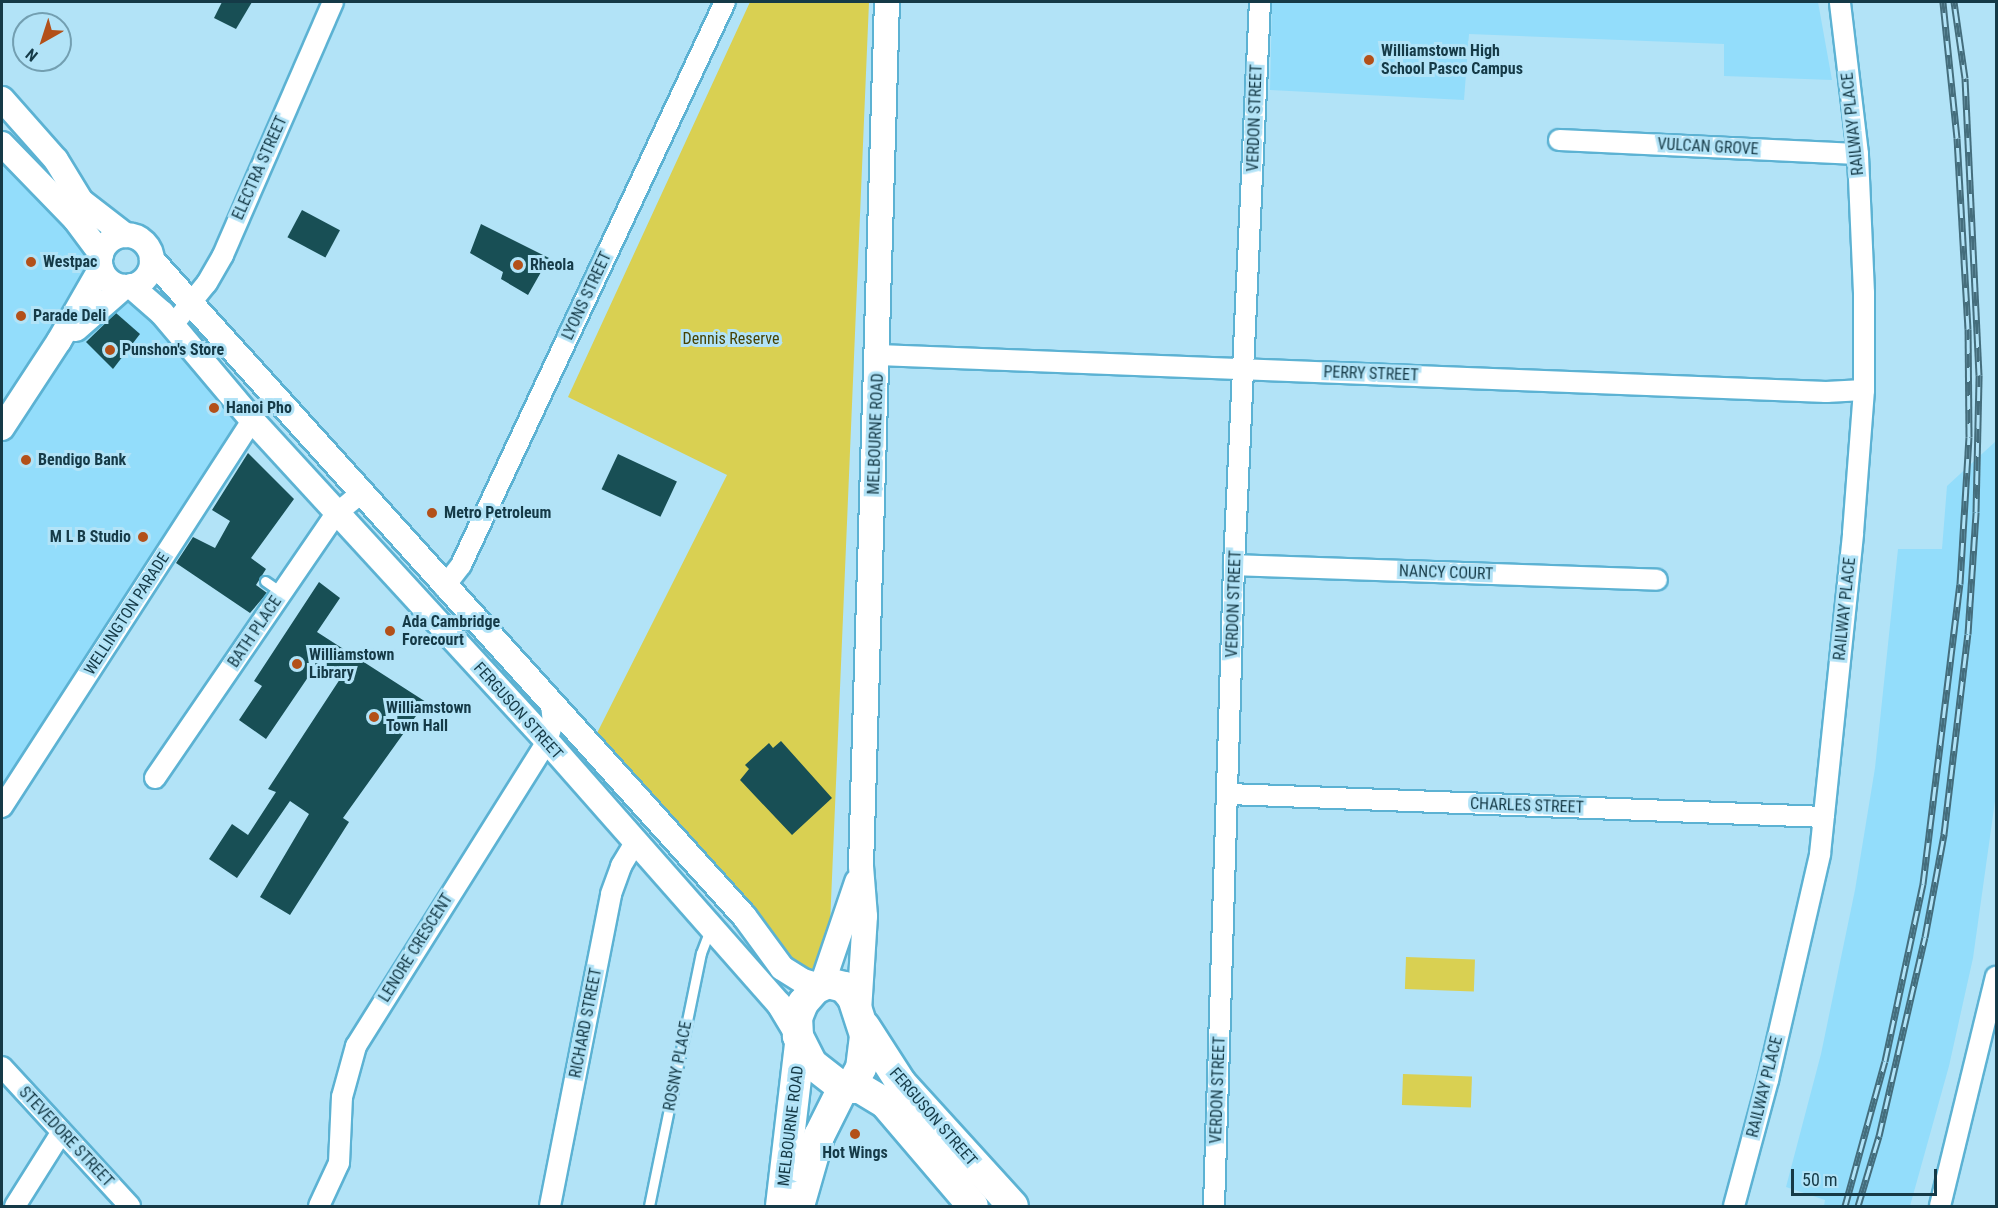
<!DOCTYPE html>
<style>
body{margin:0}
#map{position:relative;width:1998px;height:1208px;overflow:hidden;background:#b2e3f7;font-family:"Roboto Condensed",sans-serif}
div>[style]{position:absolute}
.built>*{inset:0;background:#93ddfb}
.green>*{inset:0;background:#d9d052;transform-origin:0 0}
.building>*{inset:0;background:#184f55;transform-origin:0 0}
.roads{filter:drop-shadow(2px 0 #5cb2d3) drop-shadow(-2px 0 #5cb2d3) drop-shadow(0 2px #5cb2d3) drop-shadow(0 -2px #5cb2d3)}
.service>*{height:9px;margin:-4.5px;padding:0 4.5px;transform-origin:4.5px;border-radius:4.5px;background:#fff}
.minor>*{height:20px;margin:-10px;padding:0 10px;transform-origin:10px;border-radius:10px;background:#fff}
.tertiary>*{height:24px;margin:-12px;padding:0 12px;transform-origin:12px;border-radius:12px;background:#fff}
.tertiary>.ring{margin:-12px;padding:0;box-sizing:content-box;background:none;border:24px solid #fff;border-radius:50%}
.primary>*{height:30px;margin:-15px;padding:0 15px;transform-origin:15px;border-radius:15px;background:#fff}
.rail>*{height:7px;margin-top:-3.5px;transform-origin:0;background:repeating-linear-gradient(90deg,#b2e3f7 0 14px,#446d7c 0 28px);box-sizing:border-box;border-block:2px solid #446d7c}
.dots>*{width:16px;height:16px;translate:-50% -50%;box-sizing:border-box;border:3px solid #b2e3f7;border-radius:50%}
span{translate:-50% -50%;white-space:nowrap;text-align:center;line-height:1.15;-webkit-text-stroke:6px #b2e3f7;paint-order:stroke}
.poi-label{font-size:16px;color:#153a47;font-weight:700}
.left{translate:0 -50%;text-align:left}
.right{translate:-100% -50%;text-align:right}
.street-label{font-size:16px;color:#153a47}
.park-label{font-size:16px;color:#464203}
.frame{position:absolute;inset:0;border:3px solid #153a47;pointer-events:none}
.north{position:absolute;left:12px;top:12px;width:60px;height:60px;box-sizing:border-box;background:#b2e3f7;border:2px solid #739fb1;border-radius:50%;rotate:219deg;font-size:16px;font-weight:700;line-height:24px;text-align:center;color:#153a47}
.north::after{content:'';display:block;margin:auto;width:21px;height:27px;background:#b35019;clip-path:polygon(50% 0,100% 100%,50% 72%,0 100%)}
.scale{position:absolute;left:1791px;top:1169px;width:146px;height:27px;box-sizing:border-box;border:3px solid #153a47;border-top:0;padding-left:8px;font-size:18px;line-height:21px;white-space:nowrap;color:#153a47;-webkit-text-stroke:4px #b2e3f7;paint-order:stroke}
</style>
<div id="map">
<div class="built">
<i style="clip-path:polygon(1272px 2px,1818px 2px,1832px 80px,1724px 76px,1724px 44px,1469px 34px,1464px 100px,1270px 90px)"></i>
<i style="clip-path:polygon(2px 159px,243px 420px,2px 797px)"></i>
<i style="clip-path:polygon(1996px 441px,1996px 794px,1973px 958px,1949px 1066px,1910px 1206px,1824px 1206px,1825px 1200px,1786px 1187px,1821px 1054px,1855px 890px,1875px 768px,1898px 549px,1942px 549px,1947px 486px)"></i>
</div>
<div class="green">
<i style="clip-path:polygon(750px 2px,869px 2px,830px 925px,812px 970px,797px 965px,594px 739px,727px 475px,568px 397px)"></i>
<i style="left:1406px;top:957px;width:69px;height:32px;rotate:2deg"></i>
<i style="left:1403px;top:1074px;width:69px;height:31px;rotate:2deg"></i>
</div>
<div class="building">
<i style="clip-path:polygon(222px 2px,252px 2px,236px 29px,214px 18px)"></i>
<i style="left:302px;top:210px;width:43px;height:31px;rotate:28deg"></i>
<i style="clip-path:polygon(481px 224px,549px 258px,528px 295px,501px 279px,503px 272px,470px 253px)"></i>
<i style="clip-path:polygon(116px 313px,140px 334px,113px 369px,86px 342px)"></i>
<i style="clip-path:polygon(248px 453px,294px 499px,251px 558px,266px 569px,256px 585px,267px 593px,250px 613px,176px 563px,193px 537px,215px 548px,230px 521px,212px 510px)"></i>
<i style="left:618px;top:454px;width:65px;height:39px;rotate:25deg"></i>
<i style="clip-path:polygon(319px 582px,340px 598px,317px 632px,426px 702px,343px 818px,349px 822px,290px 915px,260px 897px,309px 814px,290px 801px,237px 878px,209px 859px,232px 824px,248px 835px,276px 792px,268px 789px,340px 679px,317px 664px,266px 739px,239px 720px,262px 686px,254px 681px)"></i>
<i style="clip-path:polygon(781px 741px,832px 798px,792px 835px,740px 780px,749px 769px,745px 765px,769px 743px,773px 748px)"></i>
</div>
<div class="roads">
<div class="service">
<i style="left:265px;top:581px;width:21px;rotate:35deg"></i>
<i style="left:649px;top:1206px;width:258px;rotate:-78.4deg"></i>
<i style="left:701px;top:953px;width:25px;rotate:-69deg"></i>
</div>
<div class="minor">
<i style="left:1559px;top:140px;width:299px;rotate:2.7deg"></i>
<i style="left:172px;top:326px;width:55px;rotate:-50.9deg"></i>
<i style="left:207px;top:283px;width:32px;rotate:-60deg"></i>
<i style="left:223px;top:255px;width:276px;rotate:-66.5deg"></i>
<i style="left:878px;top:355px;width:949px;rotate:2.24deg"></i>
<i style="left:1826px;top:392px;width:38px;rotate:-3deg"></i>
<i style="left:1234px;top:565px;width:423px;rotate:2deg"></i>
<i style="left:444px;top:587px;width:28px;rotate:-52deg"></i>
<i style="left:461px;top:565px;width:622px;rotate:-64.88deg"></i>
<i style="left:155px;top:778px;width:320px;rotate:-55.6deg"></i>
<i style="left:336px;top:514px;width:34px;rotate:-40deg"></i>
<i style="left:1229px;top:794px;width:595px;rotate:2.21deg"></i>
<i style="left:2px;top:807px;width:461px;rotate:-57.1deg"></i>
<i style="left:2px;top:1067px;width:189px;rotate:47.4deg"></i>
<i style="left:15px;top:1206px;width:86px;rotate:-57.8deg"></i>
<i style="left:319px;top:1206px;width:47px;rotate:-65.1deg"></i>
<i style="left:339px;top:1163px;width:66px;rotate:-87.4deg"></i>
<i style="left:342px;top:1097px;width:53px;rotate:-74.6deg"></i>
<i style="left:356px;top:1046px;width:360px;rotate:-57.9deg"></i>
<i style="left:547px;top:741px;width:19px;rotate:-72deg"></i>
<i style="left:553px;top:723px;width:18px;rotate:-96deg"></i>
<i style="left:550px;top:1206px;width:318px;rotate:-78.9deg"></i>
<i style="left:611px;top:894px;width:30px;rotate:-70deg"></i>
<i style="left:621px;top:866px;width:27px;rotate:-59deg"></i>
<i style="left:1214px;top:1206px;width:641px;rotate:-88.21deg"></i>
<i style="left:1234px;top:565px;width:564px;rotate:-87.36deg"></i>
<i style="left:1734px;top:1206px;width:131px;rotate:-74.9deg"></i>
<i style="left:1768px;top:1080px;width:232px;rotate:-77deg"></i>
<i style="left:1820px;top:854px;width:323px;rotate:-84.1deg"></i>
<i style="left:1853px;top:533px;width:143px;rotate:-85.6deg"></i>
<i style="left:1864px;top:390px;width:97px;rotate:-90deg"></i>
<i style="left:1864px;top:293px;width:139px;rotate:-92.5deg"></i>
<i style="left:1858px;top:154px;width:153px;rotate:-96.8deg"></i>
<i style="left:1940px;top:1206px;width:236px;rotate:-76.3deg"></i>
</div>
<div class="tertiary">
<i style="left:2px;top:99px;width:81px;rotate:48.5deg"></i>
<i style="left:56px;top:160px;width:48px;rotate:58.6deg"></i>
<i style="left:81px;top:201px;width:56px;rotate:37.7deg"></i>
<i style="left:2px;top:144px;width:105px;rotate:45.8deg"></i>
<i style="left:75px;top:219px;width:44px;rotate:53.4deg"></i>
<i class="ring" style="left:100px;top:235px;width:28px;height:28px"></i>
<i style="left:152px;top:260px;width:884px;rotate:47.94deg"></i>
<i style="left:744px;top:916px;width:64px;rotate:53.8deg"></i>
<i style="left:782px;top:968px;width:25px;rotate:32deg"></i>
<i style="left:803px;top:981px;width:18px;rotate:16deg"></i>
<i style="left:131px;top:286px;width:41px;rotate:41.1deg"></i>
<i style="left:162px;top:313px;width:140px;rotate:49.9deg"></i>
<i style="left:252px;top:420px;width:436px;rotate:47.4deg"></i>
<i style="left:547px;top:741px;width:351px;rotate:48.6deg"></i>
<i style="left:779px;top:1004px;width:37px;rotate:59deg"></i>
<i style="left:76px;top:329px;width:64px;rotate:-41.2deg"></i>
<i style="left:2px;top:428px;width:104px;rotate:-56.8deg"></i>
<i style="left:59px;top:341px;width:84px;rotate:-60.1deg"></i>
<i style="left:822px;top:985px;width:109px;rotate:-71.2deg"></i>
<i style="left:859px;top:1011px;width:95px;rotate:-86.4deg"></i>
<i style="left:865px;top:916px;width:50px;rotate:-94.6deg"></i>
<i style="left:861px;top:866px;width:864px;rotate:-88.28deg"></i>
</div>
<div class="primary">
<i style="left:828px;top:983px;width:16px;rotate:14deg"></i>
<i style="left:844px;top:987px;width:14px;rotate:51deg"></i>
<i style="left:853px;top:998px;width:40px;rotate:72deg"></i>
<i style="left:865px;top:1036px;width:32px;rotate:97deg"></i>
<i style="left:861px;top:1068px;width:18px;rotate:119deg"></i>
<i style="left:852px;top:1084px;width:10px;rotate:156deg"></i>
<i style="left:843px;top:1088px;width:39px;rotate:-142deg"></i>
<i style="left:812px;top:1064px;width:31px;rotate:-117deg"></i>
<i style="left:798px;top:1036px;width:18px;rotate:-93deg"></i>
<i style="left:797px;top:1018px;width:16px;rotate:-68deg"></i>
<i style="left:803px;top:1003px;width:18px;rotate:-49deg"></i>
<i style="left:815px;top:989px;width:14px;rotate:-25deg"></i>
<i style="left:865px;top:1027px;width:67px;rotate:57.3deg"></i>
<i style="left:901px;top:1083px;width:166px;rotate:47.7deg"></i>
<i style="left:847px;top:1088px;width:13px"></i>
<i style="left:860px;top:1088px;width:29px;rotate:31deg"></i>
<i style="left:885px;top:1103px;width:135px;rotate:49.5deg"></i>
<i style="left:781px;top:1206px;width:162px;rotate:-83.3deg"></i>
<i style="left:799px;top:1206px;width:73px;rotate:-74.1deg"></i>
<i style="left:819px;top:1136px;width:54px;rotate:-63.4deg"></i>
</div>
</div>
<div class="rail">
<i style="left:1845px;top:1206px;width:150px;rotate:-74.6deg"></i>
<i style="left:1885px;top:1061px;width:181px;rotate:-77.9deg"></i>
<i style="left:1923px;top:884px;width:302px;rotate:-83deg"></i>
<i style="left:1960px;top:584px;width:147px;rotate:-86.5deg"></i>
<i style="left:1969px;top:437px;width:108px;rotate:-90.5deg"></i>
<i style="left:1968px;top:329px;width:191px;rotate:-93.3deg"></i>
<i style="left:1957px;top:138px;width:137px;rotate:-95.9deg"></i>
<i style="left:1858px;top:1206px;width:73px;rotate:-73.3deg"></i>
<i style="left:1879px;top:1136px;width:204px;rotate:-77deg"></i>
<i style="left:1925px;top:937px;width:105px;rotate:-79.5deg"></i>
<i style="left:1944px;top:834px;width:201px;rotate:-83.2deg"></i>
<i style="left:1968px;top:634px;width:122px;rotate:-86.2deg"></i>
<i style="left:1976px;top:512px;width:137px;rotate:-88.7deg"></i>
<i style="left:1979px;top:375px;width:297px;rotate:-92.7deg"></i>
<i style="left:1965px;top:78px;width:77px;rotate:-98.2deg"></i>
</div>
<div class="dots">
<i style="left:1369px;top:60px;background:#b35019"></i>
<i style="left:31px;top:262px;background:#b35019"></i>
<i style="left:518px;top:265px;background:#b35019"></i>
<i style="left:21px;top:316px;background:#b35019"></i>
<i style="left:110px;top:350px;background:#b35019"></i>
<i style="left:214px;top:408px;background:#b35019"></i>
<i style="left:26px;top:460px;background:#b35019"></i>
<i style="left:432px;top:513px;background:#b35019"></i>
<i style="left:143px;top:537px;background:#b35019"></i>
<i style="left:390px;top:631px;background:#b35019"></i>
<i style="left:297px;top:664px;background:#b35019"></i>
<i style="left:374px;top:717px;background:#b35019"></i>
<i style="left:855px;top:1134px;background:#b35019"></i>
</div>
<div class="poi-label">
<span class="left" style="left:1381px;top:60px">Williamstown High<br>School Pasco Campus</span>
<span class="left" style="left:43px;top:262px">Westpac</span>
<span class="left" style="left:530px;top:265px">Rheola</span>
<span class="left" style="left:33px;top:316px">Parade Deli</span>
<span class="left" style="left:122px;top:350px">Punshon's Store</span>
<span class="left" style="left:226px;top:408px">Hanoi Pho</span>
<span class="left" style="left:38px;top:460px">Bendigo Bank</span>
<span class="left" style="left:444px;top:513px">Metro Petroleum</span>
<span class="right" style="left:131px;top:537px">M L B Studio</span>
<span class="left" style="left:402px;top:631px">Ada Cambridge<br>Forecourt</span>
<span class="left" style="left:309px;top:664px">Williamstown<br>Library</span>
<span class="left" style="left:386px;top:717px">Williamstown<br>Town Hall</span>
<span style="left:855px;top:1153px">Hot Wings</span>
</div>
<div class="street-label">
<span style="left:1255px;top:118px;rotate:-88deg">VERDON STREET</span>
<span style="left:1853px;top:124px;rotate:-96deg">RAILWAY PLACE</span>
<span style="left:1708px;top:147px;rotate:3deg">VULCAN GROVE</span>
<span style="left:260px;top:168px;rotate:-66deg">ELECTRA STREET</span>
<span style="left:587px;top:296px;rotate:-65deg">LYONS STREET</span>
<span style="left:1371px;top:374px;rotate:2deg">PERRY STREET</span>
<span style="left:876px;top:434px;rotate:-88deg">MELBOURNE ROAD</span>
<span style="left:1446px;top:573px;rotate:2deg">NANCY COURT</span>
<span style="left:1234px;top:604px;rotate:-88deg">VERDON STREET</span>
<span style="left:1845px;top:609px;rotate:-84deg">RAILWAY PLACE</span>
<span style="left:127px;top:614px;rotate:-57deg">WELLINGTON PARADE</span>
<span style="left:255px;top:632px;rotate:-56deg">BATH PLACE</span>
<span style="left:518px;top:711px;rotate:48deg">FERGUSON STREET</span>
<span style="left:1527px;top:806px;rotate:2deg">CHARLES STREET</span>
<span style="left:416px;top:948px;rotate:-58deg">LENORE CRESCENT</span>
<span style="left:586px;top:1023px;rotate:-79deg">RICHARD STREET</span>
<span style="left:678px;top:1066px;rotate:-79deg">ROSNY PLACE</span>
<span style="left:1765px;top:1087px;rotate:-76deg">RAILWAY PLACE</span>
<span style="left:1218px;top:1090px;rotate:-88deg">VERDON STREET</span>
<span style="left:933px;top:1117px;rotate:49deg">FERGUSON STREET</span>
<span style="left:791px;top:1126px;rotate:-83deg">MELBOURNE ROAD</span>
<span style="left:66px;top:1137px;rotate:47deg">STEVEDORE STREET</span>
</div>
<div class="park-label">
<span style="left:731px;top:339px">Dennis Reserve</span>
</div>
<div class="frame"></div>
<div class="north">N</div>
<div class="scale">50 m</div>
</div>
